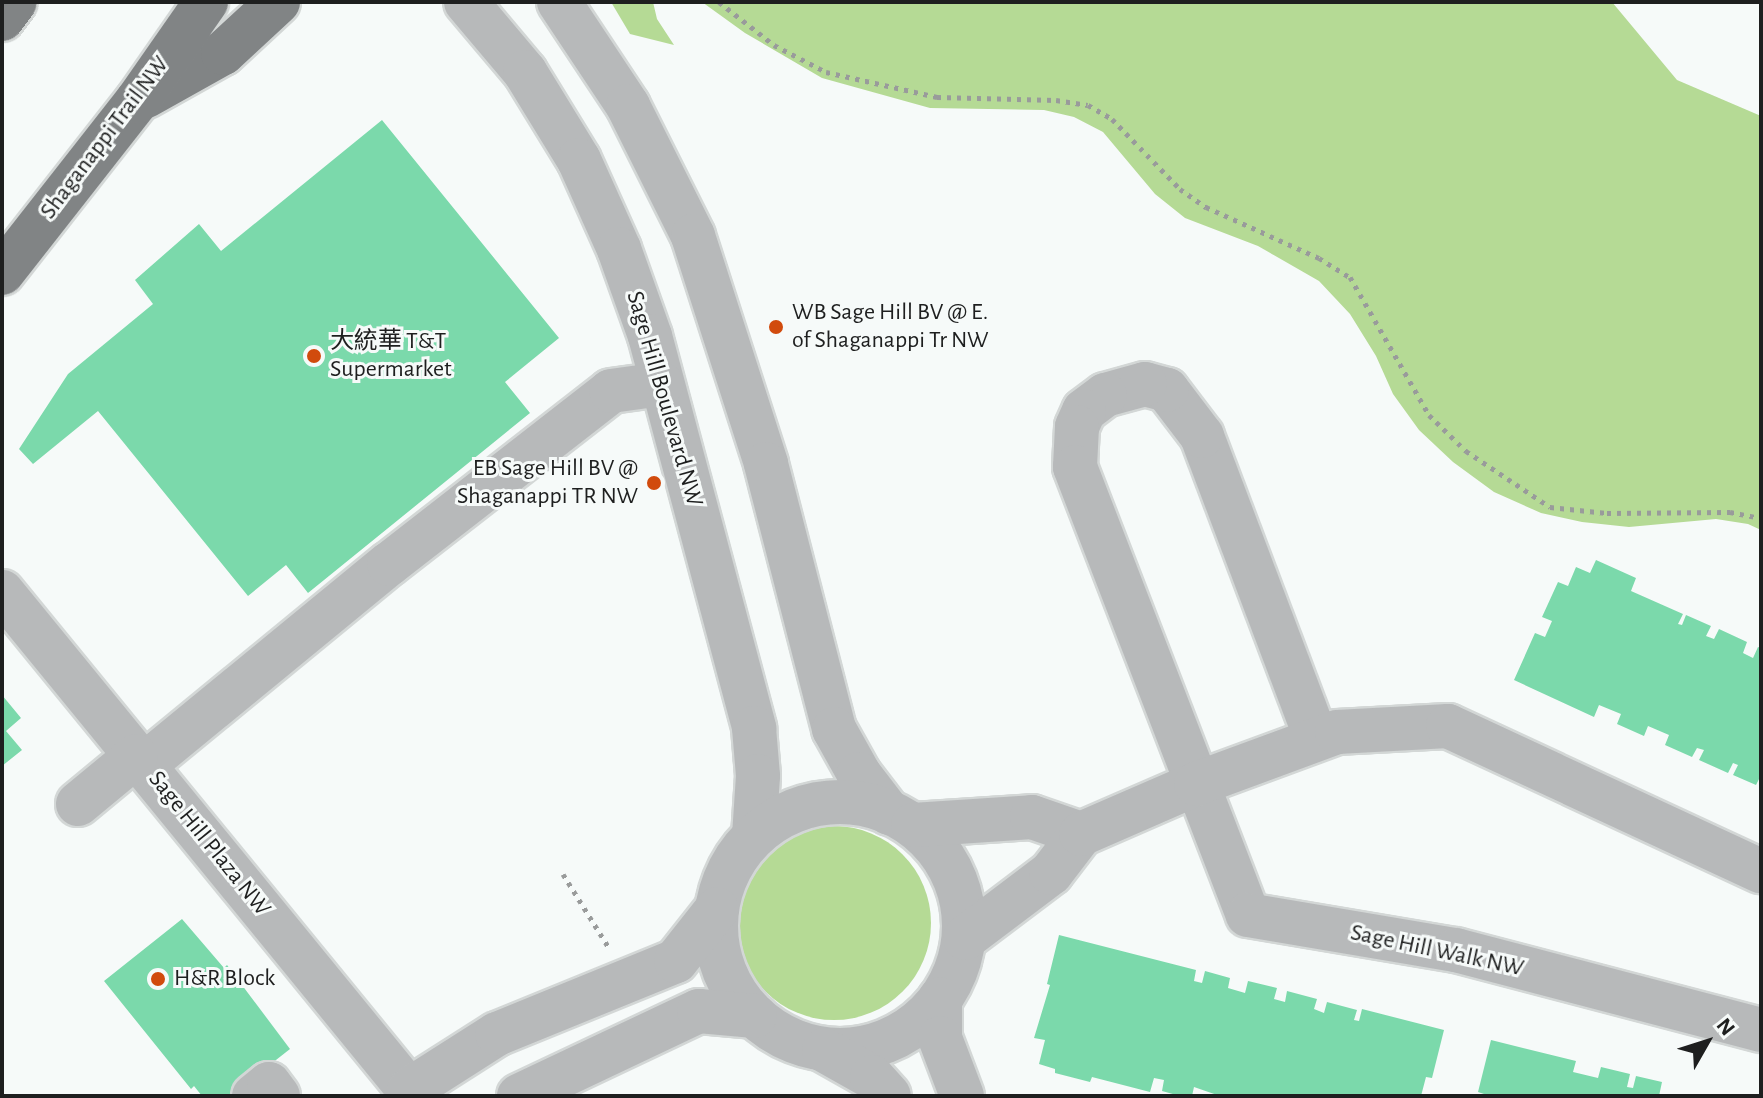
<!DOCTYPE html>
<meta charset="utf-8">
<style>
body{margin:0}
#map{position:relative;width:1763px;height:1098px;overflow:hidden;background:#f6faf9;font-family:"Alegreya Sans","Noto Sans SC",sans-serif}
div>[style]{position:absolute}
.green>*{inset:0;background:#b5da95}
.round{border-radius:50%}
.building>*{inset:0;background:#7bd9ab}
.path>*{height:5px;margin-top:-2.5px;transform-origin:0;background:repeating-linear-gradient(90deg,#999b9b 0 4px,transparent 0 10px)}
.roads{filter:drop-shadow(2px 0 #d3d7d6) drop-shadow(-2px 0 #d3d7d6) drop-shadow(0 2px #d3d7d6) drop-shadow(0 -2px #d3d7d6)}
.minor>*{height:44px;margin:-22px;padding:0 22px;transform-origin:22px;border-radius:22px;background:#b7b9ba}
.minor>.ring{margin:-22px;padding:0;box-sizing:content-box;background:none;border:44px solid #b7b9ba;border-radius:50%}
.major>*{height:44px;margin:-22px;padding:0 22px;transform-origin:22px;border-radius:22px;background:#818485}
.dots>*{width:22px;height:22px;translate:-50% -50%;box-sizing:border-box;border:4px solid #f6faf9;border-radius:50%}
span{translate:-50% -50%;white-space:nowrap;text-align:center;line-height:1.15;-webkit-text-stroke:6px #f6faf9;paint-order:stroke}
.street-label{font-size:24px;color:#1e1f1f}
.poi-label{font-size:24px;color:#1e1f1f}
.left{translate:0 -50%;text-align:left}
.right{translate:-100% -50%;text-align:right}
.frame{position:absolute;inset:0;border:4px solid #1e1f1f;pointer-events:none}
.north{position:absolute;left:1667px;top:1002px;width:80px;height:80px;-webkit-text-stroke:6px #f6faf9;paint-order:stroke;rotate:51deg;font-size:22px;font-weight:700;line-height:32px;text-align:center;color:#1e1f1f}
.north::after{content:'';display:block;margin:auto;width:28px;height:36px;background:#1e1f1f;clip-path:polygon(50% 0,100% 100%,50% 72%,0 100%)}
</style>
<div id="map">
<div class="green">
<i style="clip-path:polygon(611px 2px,653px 2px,657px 19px,674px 45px,630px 34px)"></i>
<i style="clip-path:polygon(702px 2px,1612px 2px,1677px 80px,1761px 116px,1761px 530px,1748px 524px,1716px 519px,1629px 527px,1582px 522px,1541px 513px,1494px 492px,1453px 462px,1419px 430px,1393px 394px,1376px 356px,1350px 314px,1319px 281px,1258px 246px,1185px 218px,1155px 194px,1103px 132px,1074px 117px,1044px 110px,930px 108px,822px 78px,745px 33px)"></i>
<i class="round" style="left:737px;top:826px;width:194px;height:194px"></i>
</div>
<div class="building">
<i style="clip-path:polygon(382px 120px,559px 338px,505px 382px,530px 413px,308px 593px,286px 565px,248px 596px,98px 411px,33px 464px,19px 449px,68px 374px,153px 304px,135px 280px,199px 224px,221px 251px)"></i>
<i style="clip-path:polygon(1596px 560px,1636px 578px,1631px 591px,1683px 614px,1678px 624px,1682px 625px,1686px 615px,1711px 626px,1706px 636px,1714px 639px,1719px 629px,1747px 642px,1743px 653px,1753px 658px,1758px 647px,1761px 648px,1761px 775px,1756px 785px,1733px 775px,1738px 765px,1733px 763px,1728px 773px,1699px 760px,1704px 750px,1697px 748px,1692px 757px,1665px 745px,1669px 735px,1648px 726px,1644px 736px,1617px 724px,1621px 714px,1599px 705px,1594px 717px,1514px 680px,1535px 633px,1545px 637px,1552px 621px,1542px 617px,1558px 582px,1568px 586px,1576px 567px,1590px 573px)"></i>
<i style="clip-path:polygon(2px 695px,21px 718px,6px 731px,22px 750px,2px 766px)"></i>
<i style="clip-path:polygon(182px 919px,224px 968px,227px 965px,290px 1049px,244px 1085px,253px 1096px,202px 1096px,194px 1086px,191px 1089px,104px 981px)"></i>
<i style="clip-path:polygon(1059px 935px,1196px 970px,1194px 981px,1202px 983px,1205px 971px,1230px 978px,1228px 988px,1245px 993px,1248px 981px,1277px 988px,1274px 999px,1285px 1002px,1287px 991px,1317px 999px,1314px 1009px,1324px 1013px,1327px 1002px,1357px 1010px,1354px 1020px,1359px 1021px,1362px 1009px,1444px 1030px,1432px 1078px,1426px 1077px,1421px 1096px,1220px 1096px,1194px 1087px,1192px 1096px,1180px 1096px,1162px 1091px,1164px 1080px,1154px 1078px,1150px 1092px,1092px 1077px,1090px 1082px,1055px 1073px,1055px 1069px,1039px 1064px,1045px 1040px,1034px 1038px,1050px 985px,1047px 984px)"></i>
<i style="clip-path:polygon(1491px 1040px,1576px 1061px,1573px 1072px,1598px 1078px,1601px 1067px,1630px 1074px,1627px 1087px,1633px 1088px,1636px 1076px,1662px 1082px,1659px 1096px,1490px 1096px,1478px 1092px)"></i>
</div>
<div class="path">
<i style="left:719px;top:2px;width:70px;rotate:38deg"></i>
<i style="left:774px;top:45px;width:59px;rotate:27.4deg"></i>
<i style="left:826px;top:72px;width:114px;rotate:12.7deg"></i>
<i style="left:937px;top:97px;width:119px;rotate:1.4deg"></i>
<i style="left:1056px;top:100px;width:32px;rotate:9deg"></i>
<i style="left:1088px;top:105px;width:28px;rotate:30deg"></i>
<i style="left:1112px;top:119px;width:98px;rotate:45.8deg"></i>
<i style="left:1180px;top:189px;width:32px;rotate:35deg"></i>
<i style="left:1206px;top:207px;width:124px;rotate:24.3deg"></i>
<i style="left:1319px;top:258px;width:36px;rotate:32deg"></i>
<i style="left:1350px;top:277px;width:159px;rotate:60.2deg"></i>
<i style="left:1429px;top:415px;width:52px;rotate:44.2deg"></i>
<i style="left:1466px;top:451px;width:101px;rotate:33.7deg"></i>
<i style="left:1550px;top:507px;width:57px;rotate:6deg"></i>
<i style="left:1607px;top:513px;width:123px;rotate:-0.5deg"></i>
<i style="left:1730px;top:512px;width:32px;rotate:11deg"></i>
<i style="left:563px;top:874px;width:87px;rotate:58.1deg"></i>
</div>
<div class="roads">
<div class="minor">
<i style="left:466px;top:2px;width:92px;rotate:49.9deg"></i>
<i style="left:525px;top:72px;width:103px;rotate:58.5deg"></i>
<i style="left:579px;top:160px;width:98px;rotate:65.8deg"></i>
<i style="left:619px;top:249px;width:92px;rotate:70.4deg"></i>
<i style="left:650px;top:336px;width:406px;rotate:75.1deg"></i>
<i style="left:754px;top:728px;width:48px;rotate:85.2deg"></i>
<i style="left:758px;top:776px;width:60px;rotate:93.8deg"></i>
<i style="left:559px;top:2px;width:125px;rotate:56.4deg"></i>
<i style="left:628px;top:106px;width:145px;rotate:63.4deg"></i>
<i style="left:693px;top:236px;width:239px;rotate:72.2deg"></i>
<i style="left:766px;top:464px;width:274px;rotate:75.6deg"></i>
<i style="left:834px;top:729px;width:51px;rotate:60.9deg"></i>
<i style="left:859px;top:774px;width:49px;rotate:52.4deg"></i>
<i style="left:2px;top:592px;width:651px;rotate:50.74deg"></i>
<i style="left:1316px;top:738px;width:323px;rotate:-110.7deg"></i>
<i style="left:1202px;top:436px;width:58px;rotate:-127.3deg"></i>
<i style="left:1167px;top:390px;width:23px;rotate:-165deg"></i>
<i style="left:1145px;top:384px;width:41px;rotate:164.6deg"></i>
<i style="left:1105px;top:395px;width:26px;rotate:143deg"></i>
<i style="left:1084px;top:411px;width:17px;rotate:114deg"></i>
<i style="left:1077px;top:427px;width:40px;rotate:92.9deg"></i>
<i style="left:1075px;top:467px;width:480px;rotate:68.9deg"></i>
<i style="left:1248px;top:915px;width:211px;rotate:9.6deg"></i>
<i style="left:1456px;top:950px;width:315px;rotate:14.7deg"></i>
<i style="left:144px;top:765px;width:317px;rotate:-39.4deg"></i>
<i style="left:389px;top:564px;width:281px;rotate:-37.9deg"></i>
<i style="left:611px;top:391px;width:51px;rotate:-7.8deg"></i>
<i class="ring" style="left:716px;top:802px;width:204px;height:204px"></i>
<i style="left:78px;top:804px;width:75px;rotate:-39.6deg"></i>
<i style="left:913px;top:825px;width:119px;rotate:-3.8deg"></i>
<i style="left:1032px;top:817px;width:52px;rotate:19.1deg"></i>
<i style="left:965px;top:938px;width:108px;rotate:-37.1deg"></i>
<i style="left:1051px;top:873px;width:49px;rotate:-52.4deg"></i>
<i style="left:1081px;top:834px;width:125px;rotate:-23.5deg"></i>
<i style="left:1196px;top:784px;width:150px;rotate:-20.2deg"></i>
<i style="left:1337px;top:732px;width:111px;rotate:-3.1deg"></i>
<i style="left:1448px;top:726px;width:345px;rotate:24.9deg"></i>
<i style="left:940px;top:999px;width:39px;rotate:90deg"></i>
<i style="left:940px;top:1038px;width:62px;rotate:69.2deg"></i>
<i style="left:824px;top:1050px;width:55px;rotate:29.4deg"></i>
<i style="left:872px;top:1077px;width:25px;rotate:48deg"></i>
<i style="left:409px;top:1090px;width:104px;rotate:-32.5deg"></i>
<i style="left:497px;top:1034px;width:193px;rotate:-22.2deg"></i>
<i style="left:676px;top:961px;width:66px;rotate:-51.7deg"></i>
<i style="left:254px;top:1096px;width:19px;rotate:-39deg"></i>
<i style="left:269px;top:1084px;width:15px;rotate:53deg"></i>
<i style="left:519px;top:1096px;width:199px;rotate:-25.3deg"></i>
<i style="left:699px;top:1011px;width:56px;rotate:5.1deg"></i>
</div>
<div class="major">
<i style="left:2px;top:19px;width:21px;rotate:-53deg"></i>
<i style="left:146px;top:96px;width:88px;rotate:-29.2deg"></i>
<i style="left:223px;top:53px;width:75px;rotate:-42.8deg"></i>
<i style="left:2px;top:273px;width:219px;rotate:-51.9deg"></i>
<i style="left:137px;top:101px;width:121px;rotate:-55.1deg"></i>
</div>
</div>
<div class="dots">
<i style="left:776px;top:327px;background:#d14b0d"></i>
<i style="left:314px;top:356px;background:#d14b0d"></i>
<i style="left:654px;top:483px;background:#d14b0d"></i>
<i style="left:158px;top:979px;background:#d14b0d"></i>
</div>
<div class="street-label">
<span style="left:105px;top:138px;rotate:-53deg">Shaganappi Trail NW</span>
<span style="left:664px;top:399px;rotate:74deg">Sage Hill Boulevard NW</span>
<span style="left:209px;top:844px;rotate:51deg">Sage Hill Plaza NW</span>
<span style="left:1437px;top:951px;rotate:12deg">Sage Hill Walk NW</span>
</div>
<div class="poi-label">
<span class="left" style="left:792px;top:327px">WB Sage Hill BV @ E.<br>of Shaganappi Tr NW</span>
<span class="left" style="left:330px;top:356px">大統華 T&amp;T<br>Supermarket</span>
<span class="right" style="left:638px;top:483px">EB Sage Hill BV @<br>Shaganappi TR NW</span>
<span class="left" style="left:174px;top:979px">H&amp;R Block</span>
</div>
<div class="frame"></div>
<div class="north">N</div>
</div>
